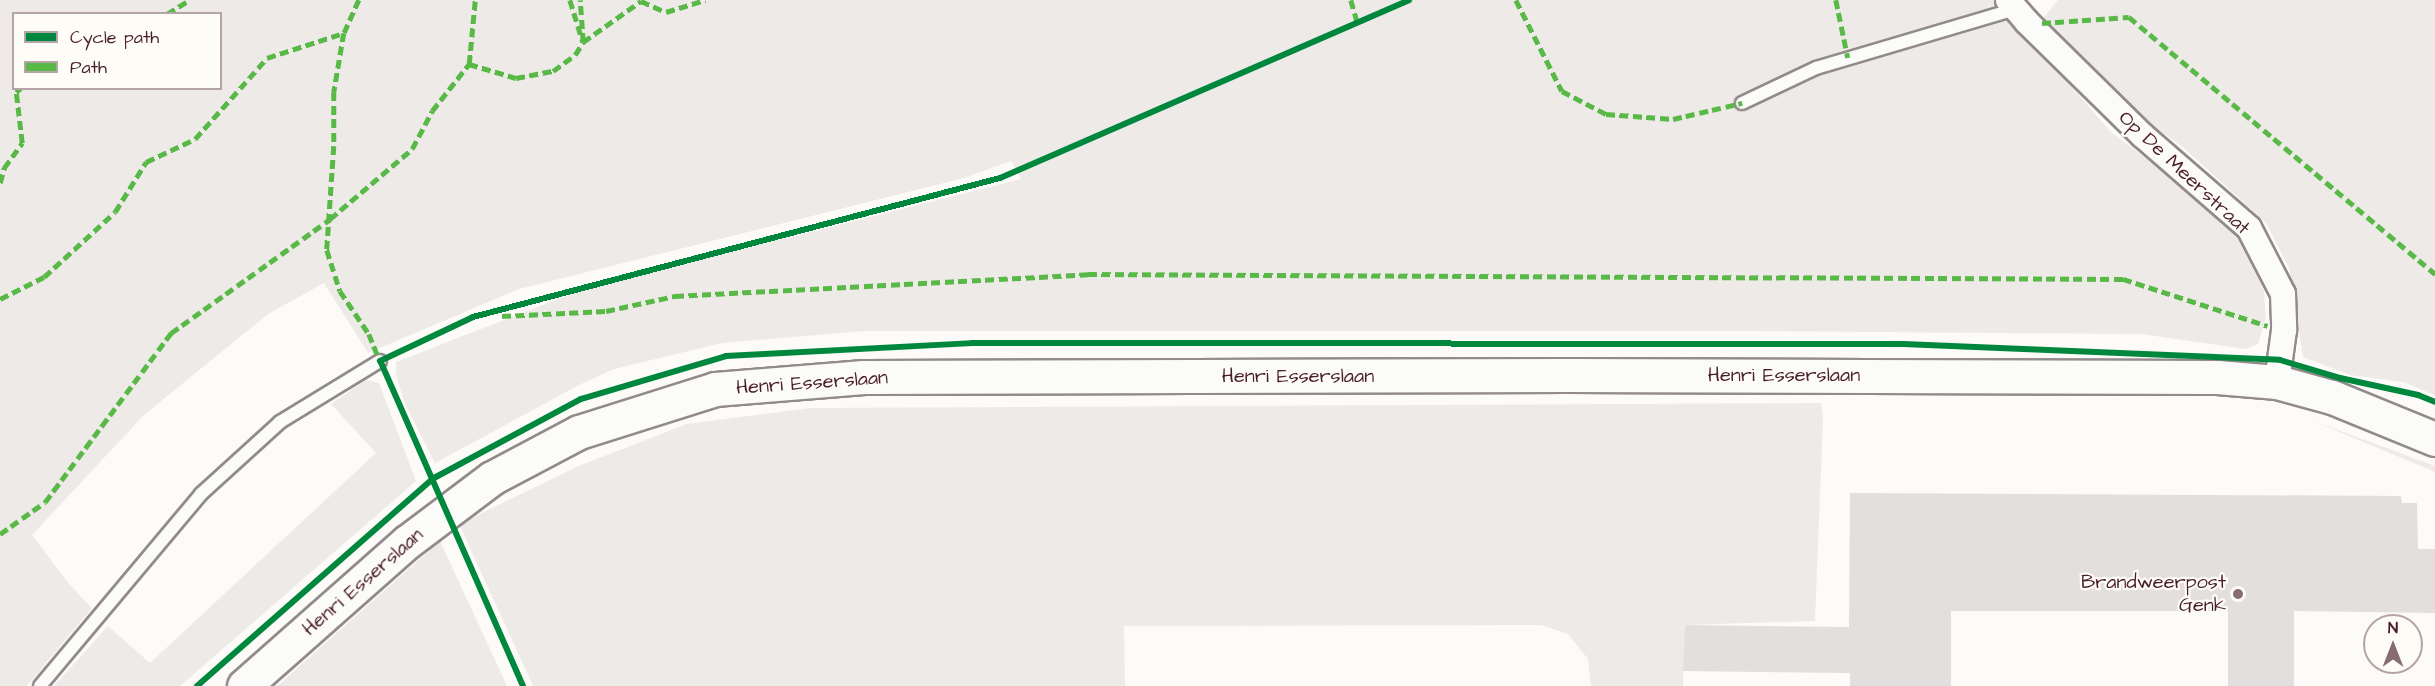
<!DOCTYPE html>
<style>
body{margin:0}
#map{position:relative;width:2435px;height:686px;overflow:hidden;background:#fcfbf8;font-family:"Architects Daughter",sans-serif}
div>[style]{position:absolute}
.green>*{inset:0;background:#eeeae8}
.building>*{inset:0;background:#e2dfde}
.roads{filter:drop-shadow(2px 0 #928a8b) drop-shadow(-2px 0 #928a8b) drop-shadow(0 2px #928a8b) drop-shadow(0 -2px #928a8b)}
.lane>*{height:12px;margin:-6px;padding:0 6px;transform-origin:6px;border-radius:6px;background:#fbfbf9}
.street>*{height:24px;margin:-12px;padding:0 12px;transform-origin:12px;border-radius:12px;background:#fbfbf9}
.secondary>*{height:33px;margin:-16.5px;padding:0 16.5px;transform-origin:16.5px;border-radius:16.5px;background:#fbfbf9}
.quiet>*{height:4.5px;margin-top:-2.25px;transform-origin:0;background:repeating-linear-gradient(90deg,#58b947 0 9px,transparent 0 13.5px)}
.cycleway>*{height:6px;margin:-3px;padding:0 3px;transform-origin:3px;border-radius:3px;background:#00873e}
.dots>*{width:16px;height:16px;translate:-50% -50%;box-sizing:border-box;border:3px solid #fdfcf7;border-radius:50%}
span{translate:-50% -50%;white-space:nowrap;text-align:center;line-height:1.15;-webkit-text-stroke:4.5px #fdfcf7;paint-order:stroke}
.street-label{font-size:20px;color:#4a1f2b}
.poi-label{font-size:20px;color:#4a1f2b}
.right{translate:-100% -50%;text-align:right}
.legend{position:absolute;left:12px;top:12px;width:210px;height:78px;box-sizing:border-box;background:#fdfcf7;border:2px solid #b5a4a5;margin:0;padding:8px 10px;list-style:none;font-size:18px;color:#4a1f2b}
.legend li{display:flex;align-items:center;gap:12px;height:30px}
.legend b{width:30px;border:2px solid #b5a4a5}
.north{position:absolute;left:2363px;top:614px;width:60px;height:60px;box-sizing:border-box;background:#fdfcf7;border:2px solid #b5a4a5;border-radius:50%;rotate:0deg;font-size:16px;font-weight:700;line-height:24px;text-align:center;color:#4a1f2b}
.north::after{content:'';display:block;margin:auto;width:21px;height:27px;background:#886c73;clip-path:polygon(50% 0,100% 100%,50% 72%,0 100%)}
</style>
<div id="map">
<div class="green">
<i style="clip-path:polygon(evenodd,0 0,1996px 0,2111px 132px,2156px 166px,2237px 235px,2255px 261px,2264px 293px,2266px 318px,2258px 344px,2246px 349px,2141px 334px,1743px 331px,865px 331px,722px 343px,614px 369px,579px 385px,435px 463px,404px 402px,396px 374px,396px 362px,409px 357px,581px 290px,1021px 179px,1011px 161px,964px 178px,519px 289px,368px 353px,324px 283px,268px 314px,144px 415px,32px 535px,69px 584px,92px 608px,27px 686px,0 686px,0 0,14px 14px,220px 14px,220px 88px,14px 88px,14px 14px)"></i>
<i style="clip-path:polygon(2058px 0,2435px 0,2435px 395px,2403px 382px,2350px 375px,2303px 357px,2289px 268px,2266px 223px,2184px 148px,2131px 110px,2056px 34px,2044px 17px)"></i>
<i style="clip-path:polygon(366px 380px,379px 383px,416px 481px,180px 686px,54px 686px,108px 626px,150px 663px,376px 453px,331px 404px)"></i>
<i style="clip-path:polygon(1821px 403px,1823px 419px,1815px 621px,1685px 625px,1683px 686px,1591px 686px,1588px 659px,1568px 634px,1541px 625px,1124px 626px,1125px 686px,533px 686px,459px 524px,581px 465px,687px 424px,811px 408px)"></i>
<i style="clip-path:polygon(2311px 420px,2435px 466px,2435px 472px)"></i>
<i style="clip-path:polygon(440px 541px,507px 686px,277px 686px)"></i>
</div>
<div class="building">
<i style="clip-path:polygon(1850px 493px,2401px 496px,2402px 503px,2417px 503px,2418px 549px,2435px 549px,2435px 613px,2294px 611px,2294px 686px,2228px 686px,2228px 611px,1951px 611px,1951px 686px,1850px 686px,1850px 673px,1683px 671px,1685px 625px,1849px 627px)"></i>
</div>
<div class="roads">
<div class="lane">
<i style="left:1742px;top:103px;width:82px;rotate:-25.3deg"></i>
<i style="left:1816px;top:68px;width:208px;rotate:-16.5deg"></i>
<i style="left:40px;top:686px;width:251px;rotate:-50deg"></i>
<i style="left:201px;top:494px;width:107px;rotate:-42.3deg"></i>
<i style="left:280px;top:422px;width:117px;rotate:-31.4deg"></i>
</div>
<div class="street">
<i style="left:2008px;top:0;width:29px;rotate:49deg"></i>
<i style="left:2027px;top:22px;width:161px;rotate:44.5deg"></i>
<i style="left:2142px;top:135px;width:142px;rotate:41deg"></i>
<i style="left:2249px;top:228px;width:74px;rotate:62.7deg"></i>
<i style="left:2283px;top:294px;width:36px;rotate:88deg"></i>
<i style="left:2284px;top:330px;width:52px;rotate:97.7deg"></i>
</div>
<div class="secondary">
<i style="left:244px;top:686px;width:217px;rotate:-41.5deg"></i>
<i style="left:407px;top:542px;width:106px;rotate:-37deg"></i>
<i style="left:492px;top:478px;width:98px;rotate:-27.9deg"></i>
<i style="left:579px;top:432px;width:143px;rotate:-17.5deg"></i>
<i style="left:715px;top:389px;width:149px;rotate:-4.6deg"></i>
<i style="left:864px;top:377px;width:705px;rotate:-0.16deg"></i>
<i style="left:1569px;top:375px;width:648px;rotate:0.18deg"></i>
<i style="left:2217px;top:377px;width:60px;rotate:4.8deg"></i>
<i style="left:2277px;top:382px;width:57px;rotate:15.3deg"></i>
<i style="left:2332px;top:397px;width:111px;rotate:22.2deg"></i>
</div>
</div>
<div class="quiet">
<i style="left:359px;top:0;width:36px;rotate:114deg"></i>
<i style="left:344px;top:33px;width:60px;rotate:99.6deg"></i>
<i style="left:334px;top:92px;width:54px;rotate:90deg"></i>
<i style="left:334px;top:146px;width:104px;rotate:93.9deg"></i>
<i style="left:327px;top:250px;width:43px;rotate:72.4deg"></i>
<i style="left:340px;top:291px;width:52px;rotate:56deg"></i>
<i style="left:369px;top:334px;width:29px;rotate:68deg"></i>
<i style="left:570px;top:0;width:44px;rotate:72.8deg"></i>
<i style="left:583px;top:42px;width:71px;rotate:-35.3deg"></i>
<i style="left:641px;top:1px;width:27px;rotate:24deg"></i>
<i style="left:666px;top:12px;width:41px;rotate:-17.1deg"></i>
<i style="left:1351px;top:0;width:25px;rotate:74deg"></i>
<i style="left:1516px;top:0;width:102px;rotate:63.2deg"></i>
<i style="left:1562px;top:91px;width:50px;rotate:27.6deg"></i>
<i style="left:1606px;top:114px;width:67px;rotate:4.3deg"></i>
<i style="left:1673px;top:119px;width:71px;rotate:-13.1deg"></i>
<i style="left:1836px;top:0;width:59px;rotate:78.3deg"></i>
<i style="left:167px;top:14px;width:26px;rotate:-32deg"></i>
<i style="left:2042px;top:23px;width:87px;rotate:-3.9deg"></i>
<i style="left:2129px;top:17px;width:400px;rotate:40deg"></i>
<i style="left:469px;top:64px;width:49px;rotate:16.6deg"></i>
<i style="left:516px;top:78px;width:38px;rotate:-11deg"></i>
<i style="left:553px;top:71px;width:27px;rotate:-36deg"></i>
<i style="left:575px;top:55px;width:15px;rotate:-58deg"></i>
<i style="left:583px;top:42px;width:42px;rotate:-94.1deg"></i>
<i style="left:0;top:183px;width:16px;rotate:-75deg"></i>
<i style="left:4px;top:168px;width:31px;rotate:-54deg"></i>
<i style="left:22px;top:143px;width:51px;rotate:-96.7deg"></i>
<i style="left:16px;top:92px;width:6px;rotate:-39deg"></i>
<i style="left:0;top:299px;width:49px;rotate:-26.6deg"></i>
<i style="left:44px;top:277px;width:96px;rotate:-42.5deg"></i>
<i style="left:115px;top:212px;width:59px;rotate:-58.2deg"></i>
<i style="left:146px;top:162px;width:54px;rotate:-25.1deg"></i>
<i style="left:195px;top:139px;width:108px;rotate:-48.4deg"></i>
<i style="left:267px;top:58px;width:81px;rotate:-18deg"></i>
<i style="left:502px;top:316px;width:104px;rotate:-2.8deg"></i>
<i style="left:606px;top:311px;width:71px;rotate:-12.3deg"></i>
<i style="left:675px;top:296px;width:414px;rotate:-3deg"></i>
<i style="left:1088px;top:274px;width:1035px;rotate:0.28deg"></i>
<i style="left:2123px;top:279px;width:152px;rotate:18deg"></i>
<i style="left:0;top:534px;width:55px;rotate:-35.4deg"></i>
<i style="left:45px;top:502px;width:211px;rotate:-53.3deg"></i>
<i style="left:171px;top:333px;width:196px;rotate:-35.6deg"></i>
<i style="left:330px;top:219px;width:108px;rotate:-40.5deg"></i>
<i style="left:412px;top:149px;width:43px;rotate:-62.2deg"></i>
<i style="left:432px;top:111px;width:60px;rotate:-51.8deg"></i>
<i style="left:469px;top:64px;width:64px;rotate:-84.6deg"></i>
</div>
<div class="cycleway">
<i style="left:197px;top:686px;width:315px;rotate:-41.3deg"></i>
<i style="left:434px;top:478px;width:167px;rotate:-28.3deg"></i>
<i style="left:581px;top:399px;width:151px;rotate:-16.5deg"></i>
<i style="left:726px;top:356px;width:246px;rotate:-3deg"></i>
<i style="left:972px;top:343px;width:931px;rotate:0.06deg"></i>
<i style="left:1903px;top:344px;width:377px;rotate:2.4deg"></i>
<i style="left:2280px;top:360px;width:63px;rotate:16.7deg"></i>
<i style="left:2340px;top:378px;width:80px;rotate:12.3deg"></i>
<i style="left:2418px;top:395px;width:18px;rotate:22deg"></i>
<i style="left:523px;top:686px;width:355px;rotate:-113.7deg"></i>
<i style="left:380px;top:361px;width:103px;rotate:-25.3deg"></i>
<i style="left:473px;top:317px;width:545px;rotate:-14.78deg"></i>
<i style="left:1000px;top:178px;width:446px;rotate:-23.5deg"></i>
</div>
<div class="dots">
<i style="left:2238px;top:594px;background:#886c73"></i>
</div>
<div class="street-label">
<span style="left:2184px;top:173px;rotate:43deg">Op De Meerstraat</span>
<span style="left:1784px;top:375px">Henri Esserslaan</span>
<span style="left:1298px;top:376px">Henri Esserslaan</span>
<span style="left:812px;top:383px;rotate:-4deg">Henri Esserslaan</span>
<span style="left:363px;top:582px;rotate:-41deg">Henri Esserslaan</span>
</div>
<div class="poi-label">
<span class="right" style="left:2226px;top:594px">Brandweerpost<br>Genk</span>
</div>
<ul class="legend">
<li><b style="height:8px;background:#00873e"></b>Cycle path</li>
<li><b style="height:8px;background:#58b947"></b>Path</li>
</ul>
<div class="north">N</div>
</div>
